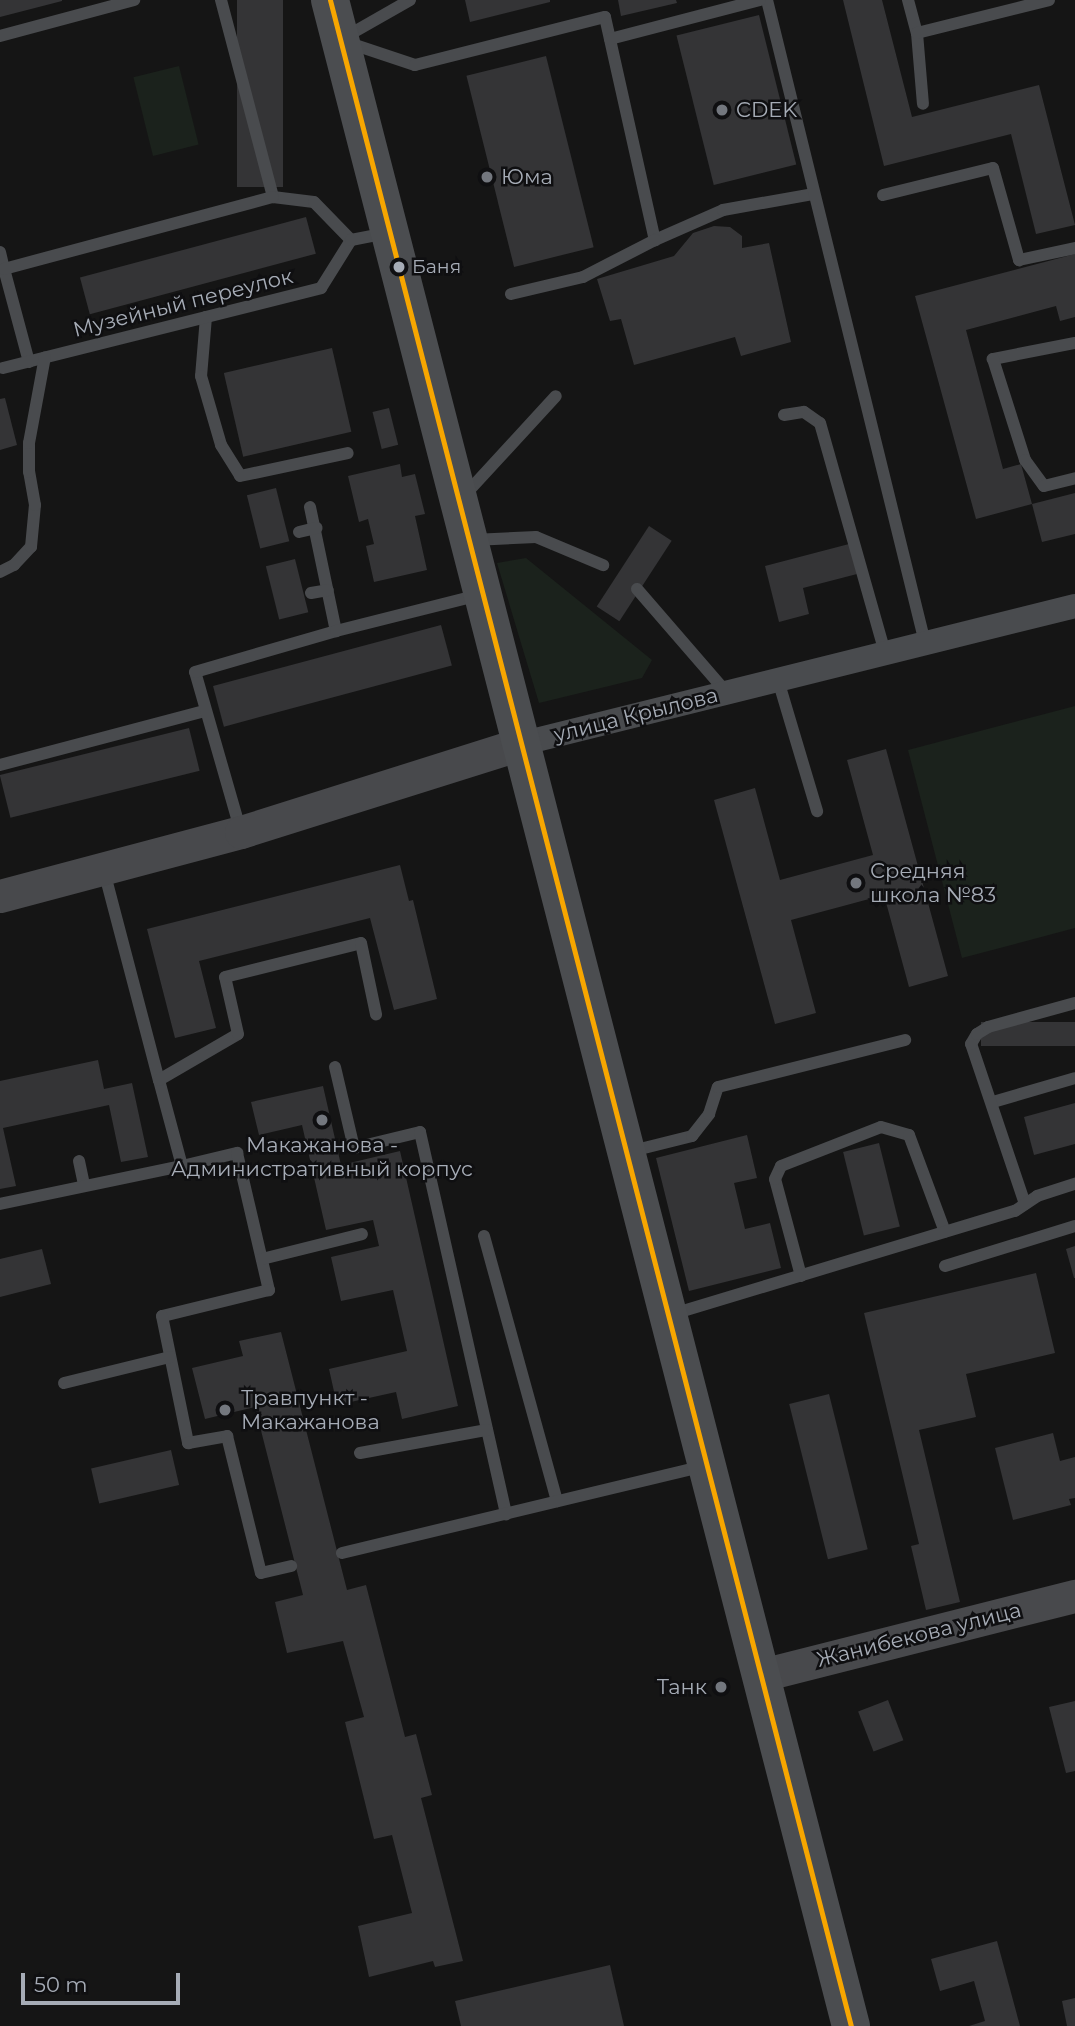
<!DOCTYPE html>
<meta charset="utf-8">
<style>
body{margin:0}
#map{position:relative;width:1075px;height:2026px;overflow:hidden;background:#151515;font-family:Montserrat,sans-serif}
div>[style]{position:absolute}
.green>*{inset:0;background:#1b221c;transform-origin:0 0}
.building>*{inset:0;background:#343436;transform-origin:0 0}
.lane>*{height:12px;margin:-6px;padding:0 6px;transform-origin:6px;border-radius:6px;background:#494b4e}
.street>*{height:24px;margin:-12px;padding:0 12px;transform-origin:12px;border-radius:12px;background:#494b4e}
.secondary>*{height:33px;margin:-16.5px;padding:0 16.5px;transform-origin:16.5px;border-radius:16.5px;background:#48494c}
.primary>*{height:38px;margin:-19px;padding:0 19px;transform-origin:19px;border-radius:19px;background:#4b4d50}
.bus-1>*{height:5px;margin:-2.5px;padding:0 2.5px;transform-origin:2.5px;border-radius:2.5px;background:#f7a600}
.dots>*{width:19px;height:19px;translate:-50% -50%;box-sizing:border-box;border:4px solid #0f0f11;border-radius:50%}
span{translate:-50% -50%;white-space:nowrap;text-align:center;line-height:1.15;-webkit-text-stroke:5px #0f0f11;paint-order:stroke}
.bus-label{font-size:19px;color:#a6acb6}
.left{translate:0 -50%;text-align:left}
.poi-label{font-size:21px;color:#a6acb6}
.right{translate:-100% -50%;text-align:right}
.street-label{font-size:21px;color:#a6acb6}
.scale{position:absolute;left:21px;top:1973px;width:159px;height:32px;box-sizing:border-box;border:4px solid #a6acb6;border-top:0;padding-left:9px;font-size:21px;line-height:24px;white-space:nowrap;color:#a6acb6;-webkit-text-stroke:5px #0f0f11;paint-order:stroke}
</style>
<div id="map">
<div class="green">
<i style="left:179px;top:66px;width:81px;height:47px;rotate:76deg"></i>
<i style="clip-path:polygon(526px 558px,652px 660px,642px 678px,539px 703px,497px 563px)"></i>
<i style="clip-path:polygon(1075px 706px,1075px 928px,962px 958px,908px 750px)"></i>
</div>
<div class="building">
<i style="clip-path:polygon(0 0,62px 0,62px 1px,0 17px)"></i>
<i style="left:237px;top:0;width:46px;height:187px"></i>
<i style="clip-path:polygon(465px 0,550px 0,550px 2px,470px 22px)"></i>
<i style="clip-path:polygon(618px 0,676px 0,677px 3px,621px 16px)"></i>
<i style="clip-path:polygon(843px 0,882px 0,912px 117px,1039px 85px,1075px 225px,1036px 234px,1011px 134px,884px 166px)"></i>
<i style="left:759px;top:15px;width:154px;height:85px;rotate:76deg"></i>
<i style="left:546px;top:56px;width:197px;height:82px;rotate:76deg"></i>
<i style="left:306px;top:217px;width:38px;height:234px;rotate:75deg"></i>
<i style="clip-path:polygon(714px 226px,730px 227px,742px 236px,742px 248px,769px 243px,791px 342px,741px 356px,735px 337px,634px 365px,621px 319px,610px 321px,597px 279px,674px 256px,693px 233px)"></i>
<i style="clip-path:polygon(1075px 254px,1075px 317px,1060px 321px,1056px 306px,966px 330px,1003px 469px,1021px 464px,1032px 504px,976px 519px,915px 296px)"></i>
<i style="left:332px;top:348px;width:86px;height:111px;rotate:77deg"></i>
<i style="clip-path:polygon(5px 398px,17px 445px,0 450px,0 399px)"></i>
<i style="left:389px;top:408px;width:38px;height:17px;rotate:76deg"></i>
<i style="clip-path:polygon(400px 464px,402px 477px,415px 474px,425px 514px,415px 516px,427px 570px,374px 582px,366px 546px,374px 544px,368px 519px,359px 522px,348px 476px)"></i>
<i style="left:276px;top:488px;width:55px;height:30px;rotate:76deg"></i>
<i style="clip-path:polygon(1075px 493px,1075px 534px,1042px 542px,1032px 504px)"></i>
<i style="left:649px;top:526px;width:27px;height:96px;rotate:33deg"></i>
<i style="clip-path:polygon(849px 544px,857px 574px,803px 588px,809px 614px,779px 622px,765px 566px)"></i>
<i style="left:295px;top:559px;width:55px;height:30px;rotate:76deg"></i>
<i style="left:441px;top:625px;width:42px;height:236px;rotate:75deg"></i>
<i style="left:189px;top:728px;width:44px;height:195px;rotate:76deg"></i>
<i style="clip-path:polygon(886px 749px,948px 976px,909px 987px,884px 895px,791px 920px,816px 1013px,775px 1024px,714px 800px,755px 788px,780px 880px,873px 855px,847px 760px)"></i>
<i style="clip-path:polygon(400px 865px,409px 901px,413px 900px,437px 999px,394px 1010px,370px 918px,199px 961px,216px 1028px,175px 1038px,147px 929px)"></i>
<i style="left:1075px;top:1022px;width:24px;height:94px;rotate:90deg"></i>
<i style="clip-path:polygon(98px 1060px,104px 1089px,132px 1083px,148px 1157px,121px 1162px,109px 1105px,3px 1128px,16px 1186px,0 1189px,0 1081px)"></i>
<i style="clip-path:polygon(323px 1086px,341px 1165px,400px 1151px,458px 1406px,402px 1419px,396px 1392px,337px 1405px,329px 1369px,407px 1351px,393px 1290px,341px 1301px,331px 1257px,379px 1246px,373px 1220px,326px 1230px,302px 1125px,259px 1135px,251px 1102px)"></i>
<i style="clip-path:polygon(1075px 1103px,1075px 1144px,1034px 1155px,1024px 1117px)"></i>
<i style="clip-path:polygon(747px 1135px,757px 1178px,734px 1183px,745px 1229px,770px 1223px,781px 1268px,689px 1291px,656px 1158px)"></i>
<i style="left:879px;top:1143px;width:86px;height:37px;rotate:76deg"></i>
<i style="clip-path:polygon(1075px 1246px,1075px 1278px,1074px 1278px,1066px 1249px)"></i>
<i style="clip-path:polygon(42px 1249px,51px 1284px,0 1297px,0 1259px)"></i>
<i style="clip-path:polygon(1036px 1273px,1055px 1353px,966px 1374px,976px 1417px,919px 1430px,960px 1602px,926px 1610px,911px 1546px,919px 1544px,864px 1313px)"></i>
<i style="clip-path:polygon(281px 1332px,347px 1590px,366px 1585px,405px 1737px,416px 1734px,432px 1795px,421px 1798px,463px 1961px,435px 1967px,433px 1961px,369px 1977px,358px 1926px,412px 1913px,392px 1835px,374px 1839px,345px 1722px,364px 1717px,343px 1641px,287px 1653px,275px 1602px,303px 1595px,255px 1407px,205px 1419px,192px 1368px,243px 1356px,239px 1341px)"></i>
<i style="left:829px;top:1394px;width:160px;height:41px;rotate:76deg"></i>
<i style="clip-path:polygon(1053px 1433px,1060px 1461px,1075px 1457px,1075px 1498px,1069px 1499px,1071px 1505px,1013px 1520px,995px 1448px)"></i>
<i style="left:171px;top:1450px;width:36px;height:82px;rotate:77deg"></i>
<i style="left:888px;top:1700px;width:43px;height:32px;rotate:69deg"></i>
<i style="clip-path:polygon(1075px 1701px,1075px 1771px,1066px 1773px,1049px 1707px)"></i>
<i style="clip-path:polygon(997px 1941px,1020px 2026px,969px 2026px,985px 2021px,974px 1981px,940px 1991px,931px 1959px)"></i>
<i style="clip-path:polygon(610px 1965px,624px 2026px,461px 2026px,455px 2001px)"></i>
<i style="clip-path:polygon(1075px 1998px,1075px 2026px,1067px 2026px,1062px 2001px)"></i>
</div>
<div class="lane">
<i style="left:221px;top:0;width:204px;rotate:75.2deg"></i>
<i style="left:273px;top:197px;width:41px;rotate:7deg"></i>
<i style="left:314px;top:202px;width:53px;rotate:45.8deg"></i>
<i style="left:410px;top:0;width:81px;rotate:150.3deg"></i>
<i style="left:340px;top:40px;width:79px;rotate:18.4deg"></i>
<i style="left:415px;top:65px;width:196px;rotate:-14.2deg"></i>
<i style="left:605px;top:17px;width:229px;rotate:77.4deg"></i>
<i style="left:655px;top:240px;width:74px;rotate:-23.8deg"></i>
<i style="left:723px;top:210px;width:91px;rotate:-10.1deg"></i>
<i style="left:767px;top:0;width:662px;rotate:76.19deg"></i>
<i style="left:908px;top:0;width:34px;rotate:75deg"></i>
<i style="left:917px;top:33px;width:71px;rotate:85.2deg"></i>
<i style="left:917px;top:33px;width:136px;rotate:-14deg"></i>
<i style="left:0;top:36px;width:139px;rotate:-15deg"></i>
<i style="left:610px;top:39px;width:155px;rotate:-14.6deg"></i>
<i style="left:883px;top:195px;width:113px;rotate:-13.8deg"></i>
<i style="left:993px;top:168px;width:96px;rotate:74.2deg"></i>
<i style="left:1019px;top:260px;width:57px;rotate:-12.1deg"></i>
<i style="left:0;top:252px;width:17px;rotate:77deg"></i>
<i style="left:511px;top:294px;width:74px;rotate:-13.3deg"></i>
<i style="left:583px;top:277px;width:81px;rotate:-27.2deg"></i>
<i style="left:206px;top:317px;width:59px;rotate:94.8deg"></i>
<i style="left:201px;top:376px;width:72px;rotate:73.8deg"></i>
<i style="left:221px;top:445px;width:36px;rotate:58deg"></i>
<i style="left:240px;top:476px;width:110px;rotate:-12deg"></i>
<i style="left:1075px;top:343px;width:84px;rotate:169deg"></i>
<i style="left:993px;top:359px;width:106px;rotate:72.4deg"></i>
<i style="left:1025px;top:460px;width:32px;rotate:54deg"></i>
<i style="left:1044px;top:486px;width:32px;rotate:-14deg"></i>
<i style="left:29px;top:362px;width:96px;rotate:-105deg"></i>
<i style="left:4px;top:269px;width:278px;rotate:-15deg"></i>
<i style="left:3px;top:368px;width:328px;rotate:-14.1deg"></i>
<i style="left:321px;top:288px;width:57px;rotate:-58deg"></i>
<i style="left:351px;top:240px;width:36px;rotate:-11deg"></i>
<i style="left:784px;top:415px;width:20px;rotate:-9deg"></i>
<i style="left:804px;top:412px;width:19px;rotate:35deg"></i>
<i style="left:820px;top:423px;width:238px;rotate:74.2deg"></i>
<i style="left:463px;top:497px;width:137px;rotate:-47.4deg"></i>
<i style="left:310px;top:507px;width:127px;rotate:78.2deg"></i>
<i style="left:299px;top:532px;width:18px;rotate:-13deg"></i>
<i style="left:473px;top:540px;width:63px;rotate:-2.7deg"></i>
<i style="left:536px;top:537px;width:73px;rotate:22.7deg"></i>
<i style="left:0;top:572px;width:16px;rotate:-27deg"></i>
<i style="left:14px;top:565px;width:25px;rotate:-47deg"></i>
<i style="left:31px;top:547px;width:42px;rotate:-84.6deg"></i>
<i style="left:35px;top:505px;width:34px;rotate:-100deg"></i>
<i style="left:29px;top:472px;width:29px;rotate:-90deg"></i>
<i style="left:29px;top:443px;width:87px;rotate:-79.5deg"></i>
<i style="left:637px;top:589px;width:138px;rotate:49.1deg"></i>
<i style="left:311px;top:593px;width:17px;rotate:-10deg"></i>
<i style="left:778px;top:680px;width:137px;rotate:73.4deg"></i>
<i style="left:0;top:765px;width:212px;rotate:-14.8deg"></i>
<i style="left:241px;top:832px;width:166px;rotate:-106deg"></i>
<i style="left:195px;top:672px;width:147px;rotate:-16.2deg"></i>
<i style="left:336px;top:631px;width:147px;rotate:-14.1deg"></i>
<i style="left:104px;top:871px;width:216px;rotate:75.3deg"></i>
<i style="left:335px;top:1067px;width:83px;rotate:76.8deg"></i>
<i style="left:354px;top:1148px;width:68px;rotate:-13.6deg"></i>
<i style="left:420px;top:1132px;width:392px;rotate:77.3deg"></i>
<i style="left:993px;top:1102px;width:85px;rotate:-16.3deg"></i>
<i style="left:632px;top:1151px;width:62px;rotate:-14deg"></i>
<i style="left:692px;top:1136px;width:28px;rotate:-52deg"></i>
<i style="left:709px;top:1114px;width:28px;rotate:-72deg"></i>
<i style="left:718px;top:1087px;width:193px;rotate:-14.1deg"></i>
<i style="left:79px;top:1161px;width:25px;rotate:78deg"></i>
<i style="left:182px;top:1166px;width:57px;rotate:-13.3deg"></i>
<i style="left:237px;top:1153px;width:141px;rotate:76.9deg"></i>
<i style="left:269px;top:1290px;width:110px;rotate:166.3deg"></i>
<i style="left:162px;top:1316px;width:130px;rotate:78.4deg"></i>
<i style="left:188px;top:1443px;width:40px;rotate:-10deg"></i>
<i style="left:227px;top:1436px;width:141px;rotate:76.1deg"></i>
<i style="left:261px;top:1573px;width:31px;rotate:-13deg"></i>
<i style="left:0;top:1204px;width:186px;rotate:-11.8deg"></i>
<i style="left:182px;top:1166px;width:89px;rotate:-105deg"></i>
<i style="left:159px;top:1080px;width:91px;rotate:-30.2deg"></i>
<i style="left:238px;top:1034px;width:58px;rotate:-102.8deg"></i>
<i style="left:225px;top:977px;width:140px;rotate:-14deg"></i>
<i style="left:361px;top:943px;width:73px;rotate:78.1deg"></i>
<i style="left:1025px;top:1204px;width:169px;rotate:-108.6deg"></i>
<i style="left:971px;top:1044px;width:12px;rotate:-59deg"></i>
<i style="left:977px;top:1034px;width:13px;rotate:-32deg"></i>
<i style="left:988px;top:1027px;width:90px;rotate:-15.4deg"></i>
<i style="left:484px;top:1236px;width:275px;rotate:74.6deg"></i>
<i style="left:262px;top:1259px;width:103px;rotate:-14deg"></i>
<i style="left:945px;top:1266px;width:136px;rotate:-17.1deg"></i>
<i style="left:801px;top:1276px;width:100px;rotate:-105deg"></i>
<i style="left:775px;top:1179px;width:14px;rotate:-65deg"></i>
<i style="left:781px;top:1166px;width:107px;rotate:-21.3deg"></i>
<i style="left:881px;top:1127px;width:29px;rotate:16deg"></i>
<i style="left:909px;top:1135px;width:103px;rotate:69.6deg"></i>
<i style="left:673px;top:1314px;width:357px;rotate:-16.8deg"></i>
<i style="left:1015px;top:1211px;width:27px;rotate:-34deg"></i>
<i style="left:1037px;top:1196px;width:40px;rotate:-18deg"></i>
<i style="left:64px;top:1383px;width:109px;rotate:-13.8deg"></i>
<i style="left:360px;top:1453px;width:129px;rotate:-10.3deg"></i>
<i style="left:342px;top:1553px;width:372px;rotate:-13.5deg"></i>
</div>
<div class="street">
<i style="left:520px;top:744px;width:572px;rotate:-13.96deg"></i>
</div>
<div class="secondary">
<i style="left:0;top:896px;width:249px;rotate:-14.9deg"></i>
<i style="left:241px;top:832px;width:293px;rotate:-17.5deg"></i>
<i style="left:762px;top:1675px;width:323px;rotate:-14.2deg"></i>
</div>
<div class="primary">
<i style="left:330px;top:0;width:2092px;rotate:75.58deg"></i>
</div>
<div class="bus-1">
<i style="left:330px;top:0;width:2092px;rotate:75.58deg"></i>
</div>
<div class="dots">
<i style="left:722px;top:110px;background:#73777e"></i>
<i style="left:487px;top:177px;background:#73777e"></i>
<i style="left:399px;top:267px;background:#a6acb6"></i>
<i style="left:856px;top:883px;background:#73777e"></i>
<i style="left:322px;top:1120px;background:#73777e"></i>
<i style="left:225px;top:1410px;background:#73777e"></i>
<i style="left:721px;top:1687px;background:#73777e"></i>
</div>
<div class="bus-label">
<span class="left" style="left:412px;top:267px">Баня</span>
</div>
<div class="poi-label">
<span class="left" style="left:736px;top:110px">CDEK</span>
<span class="left" style="left:501px;top:177px">Юма</span>
<span class="left" style="left:870px;top:883px">Средняя<br>школа №83</span>
<span style="left:322px;top:1157px">Макажанова -<br>Административный корпус</span>
<span class="left" style="left:241px;top:1410px">Травпункт -<br>Макажанова</span>
<span class="right" style="left:707px;top:1687px">Танк</span>
</div>
<div class="street-label">
<span style="left:183px;top:303px;rotate:-14deg">Музейный переулок</span>
<span style="left:636px;top:715px;rotate:-14deg">улица Крылова</span>
<span style="left:919px;top:1635px;rotate:-14deg">Жанибекова улица</span>
</div>
<div class="scale">50 m</div>
</div>
